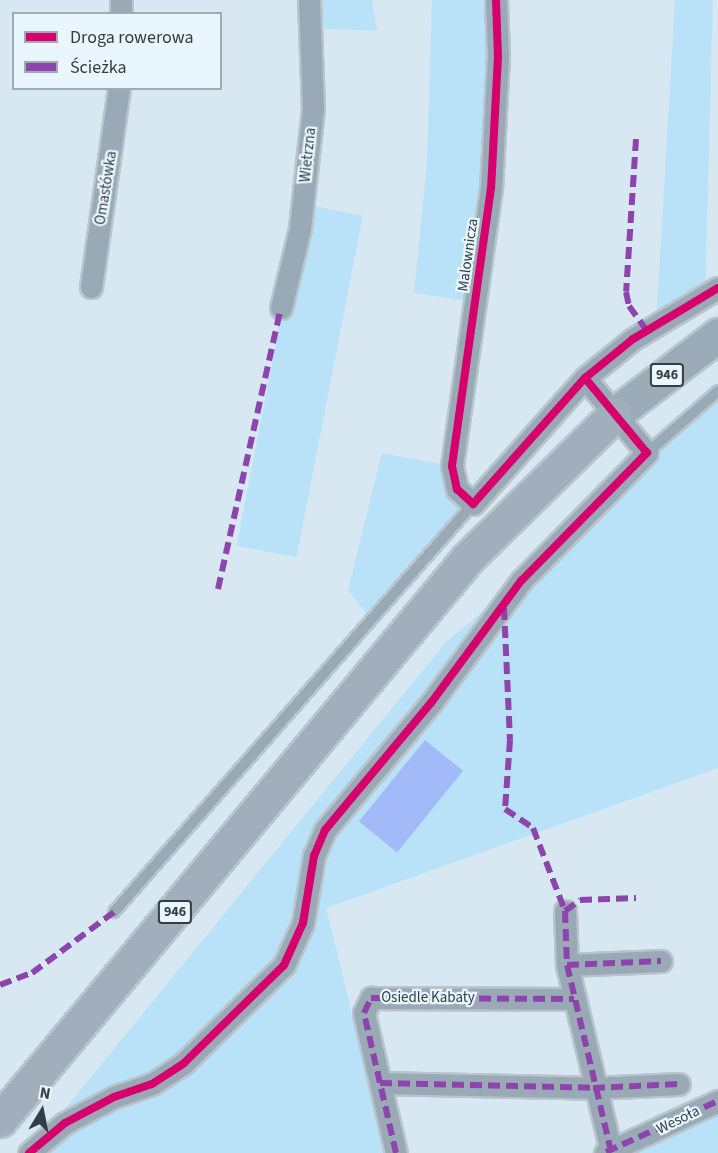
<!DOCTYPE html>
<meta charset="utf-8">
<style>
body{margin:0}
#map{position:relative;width:718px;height:1153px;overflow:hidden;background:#d7e8f2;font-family:"Source Sans 3",sans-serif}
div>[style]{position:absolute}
.green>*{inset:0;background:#b9e2f8;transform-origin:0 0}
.water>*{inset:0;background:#a3baf8;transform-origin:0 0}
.roads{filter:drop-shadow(2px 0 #b8c5cd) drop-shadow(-2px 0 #b8c5cd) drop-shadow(0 2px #b8c5cd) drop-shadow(0 -2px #b8c5cd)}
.lane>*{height:10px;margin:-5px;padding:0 5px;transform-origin:5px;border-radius:5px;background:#9aa9b6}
.street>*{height:21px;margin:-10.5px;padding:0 10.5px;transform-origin:10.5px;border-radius:10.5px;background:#9aa9b6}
.primary>*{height:33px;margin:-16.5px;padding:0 16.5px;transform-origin:16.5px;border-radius:16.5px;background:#9babb7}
.highway>*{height:33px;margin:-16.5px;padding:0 16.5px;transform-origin:16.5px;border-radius:16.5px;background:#a0afbb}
.quiet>*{height:6px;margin-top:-3px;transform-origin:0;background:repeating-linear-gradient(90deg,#8e44ad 0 12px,transparent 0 18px)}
.cycleway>*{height:8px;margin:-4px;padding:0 4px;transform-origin:4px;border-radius:4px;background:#d6006c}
span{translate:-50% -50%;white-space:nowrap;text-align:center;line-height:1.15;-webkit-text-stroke:4.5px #e9f6fd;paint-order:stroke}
.shield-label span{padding:2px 4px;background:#e9f6fd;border:2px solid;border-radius:4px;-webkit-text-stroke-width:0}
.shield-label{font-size:14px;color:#313e45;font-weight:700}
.street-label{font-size:15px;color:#313e45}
.legend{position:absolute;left:12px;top:12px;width:210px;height:78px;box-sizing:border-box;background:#e9f6fd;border:2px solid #9facb3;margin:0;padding:8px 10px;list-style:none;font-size:18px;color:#313e45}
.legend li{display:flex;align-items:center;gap:12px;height:30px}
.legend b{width:30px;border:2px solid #9facb3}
.north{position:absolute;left:12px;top:1081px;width:60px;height:60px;-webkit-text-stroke:4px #e9f6fd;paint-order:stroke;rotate:10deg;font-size:16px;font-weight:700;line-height:24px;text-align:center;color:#313e45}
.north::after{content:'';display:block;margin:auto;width:21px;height:27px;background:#313e45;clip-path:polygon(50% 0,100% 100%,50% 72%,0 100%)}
</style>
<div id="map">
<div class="green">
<i style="clip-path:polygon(309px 0,372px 0,377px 31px,310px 28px)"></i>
<i style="clip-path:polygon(432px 0,496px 0,475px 302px,414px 293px,427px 162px)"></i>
<i style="clip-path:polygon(675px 0,713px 0,705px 296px,656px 326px)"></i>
<i style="left:303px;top:204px;width:61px;height:348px;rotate:11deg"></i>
<i style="clip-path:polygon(718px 391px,718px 768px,326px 908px,386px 1153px,29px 1153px,446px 642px,521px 580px)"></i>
<i style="clip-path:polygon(382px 453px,452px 466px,473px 504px,371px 620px,348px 590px)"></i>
<i style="clip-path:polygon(718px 1108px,718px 1153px,605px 1153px)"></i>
</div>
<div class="water">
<i style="left:425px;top:740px;width:49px;height:105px;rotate:39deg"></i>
</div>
<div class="roads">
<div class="lane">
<i style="left:647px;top:453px;width:94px;rotate:-41.1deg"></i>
<i style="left:114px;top:912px;width:543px;rotate:-48.66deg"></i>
</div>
<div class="street">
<i style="left:496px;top:0;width:56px;rotate:88deg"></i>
<i style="left:498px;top:56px;width:132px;rotate:93deg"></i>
<i style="left:491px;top:188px;width:281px;rotate:98deg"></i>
<i style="left:452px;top:466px;width:24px;rotate:78deg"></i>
<i style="left:457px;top:489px;width:22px;rotate:43deg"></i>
<i style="left:473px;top:504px;width:169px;rotate:-48.4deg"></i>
<i style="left:585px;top:378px;width:62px;rotate:-39.1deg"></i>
<i style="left:633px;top:339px;width:99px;rotate:-31deg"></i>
<i style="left:121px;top:14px;width:14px;rotate:-90deg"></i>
<i style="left:91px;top:287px;width:201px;rotate:-82deg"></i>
<i style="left:281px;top:308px;width:82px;rotate:-76.6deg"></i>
<i style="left:300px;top:228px;width:121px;rotate:-83.8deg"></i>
<i style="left:313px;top:108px;width:108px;rotate:-92.1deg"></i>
<i style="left:565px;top:911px;width:54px;rotate:87.9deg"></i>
<i style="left:567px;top:965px;width:191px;rotate:76.7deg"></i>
<i style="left:567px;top:965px;width:94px;rotate:-2.4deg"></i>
<i style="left:380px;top:1083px;width:213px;rotate:1.3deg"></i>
<i style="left:593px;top:1088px;width:86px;rotate:-2.7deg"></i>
<i style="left:29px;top:1153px;width:47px;rotate:-39.8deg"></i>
<i style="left:65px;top:1123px;width:55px;rotate:-28deg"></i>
<i style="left:114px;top:1097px;width:40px;rotate:-18.9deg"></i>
<i style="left:152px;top:1084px;width:38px;rotate:-33deg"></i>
<i style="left:184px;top:1063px;width:140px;rotate:-44.4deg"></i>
<i style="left:284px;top:965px;width:46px;rotate:-65.7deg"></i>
<i style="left:303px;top:923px;width:68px;rotate:-80.7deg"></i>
<i style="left:314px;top:856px;width:28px;rotate:-67deg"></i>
<i style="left:325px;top:830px;width:165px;rotate:-50.2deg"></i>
<i style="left:431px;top:703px;width:152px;rotate:-53.6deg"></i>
<i style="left:521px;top:581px;width:180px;rotate:-45.5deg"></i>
<i style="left:647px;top:453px;width:97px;rotate:-129.6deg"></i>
<i style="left:396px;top:1153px;width:144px;rotate:-102.9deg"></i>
<i style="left:364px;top:1013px;width:17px;rotate:-65deg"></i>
<i style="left:371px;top:998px;width:203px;rotate:0.3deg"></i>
<i style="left:605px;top:1153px;width:124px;rotate:-24.7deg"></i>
</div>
<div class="primary">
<i style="left:615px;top:414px;width:130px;rotate:-37.5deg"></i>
</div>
<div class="highway">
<i style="left:0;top:1120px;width:730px;rotate:-50.22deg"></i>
<i style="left:467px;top:559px;width:207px;rotate:-44.4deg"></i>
</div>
</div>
<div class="quiet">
<i style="left:636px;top:139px;width:153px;rotate:93.7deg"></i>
<i style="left:626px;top:292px;width:14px;rotate:78deg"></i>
<i style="left:629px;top:306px;width:31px;rotate:54deg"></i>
<i style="left:218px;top:589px;width:288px;rotate:-77.4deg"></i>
<i style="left:504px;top:608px;width:132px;rotate:87.4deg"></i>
<i style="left:510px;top:740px;width:69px;rotate:94.1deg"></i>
<i style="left:505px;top:809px;width:34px;rotate:34deg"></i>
<i style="left:533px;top:828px;width:89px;rotate:68.9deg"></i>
<i style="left:565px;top:911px;width:54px;rotate:87.9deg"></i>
<i style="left:567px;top:965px;width:191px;rotate:76.7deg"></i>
<i style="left:565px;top:911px;width:19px;rotate:-36deg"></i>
<i style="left:580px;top:900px;width:56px;rotate:-2deg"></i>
<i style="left:567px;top:965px;width:94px;rotate:-2.4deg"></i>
<i style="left:0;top:985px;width:34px;rotate:-21deg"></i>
<i style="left:32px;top:973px;width:102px;rotate:-36.6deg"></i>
<i style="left:380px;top:1083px;width:213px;rotate:1.3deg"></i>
<i style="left:593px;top:1088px;width:86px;rotate:-2.7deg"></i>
<i style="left:606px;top:1152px;width:123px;rotate:-24.5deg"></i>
<i style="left:396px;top:1153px;width:144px;rotate:-102.9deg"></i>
<i style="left:364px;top:1013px;width:17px;rotate:-65deg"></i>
<i style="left:371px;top:998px;width:203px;rotate:0.3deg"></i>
</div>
<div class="cycleway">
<i style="left:496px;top:0;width:56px;rotate:88deg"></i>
<i style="left:498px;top:56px;width:132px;rotate:93deg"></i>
<i style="left:491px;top:188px;width:281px;rotate:98deg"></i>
<i style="left:452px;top:466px;width:24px;rotate:78deg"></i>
<i style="left:457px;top:489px;width:22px;rotate:43deg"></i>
<i style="left:473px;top:504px;width:169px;rotate:-48.4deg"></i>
<i style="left:585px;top:378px;width:62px;rotate:-39.1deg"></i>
<i style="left:633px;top:339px;width:99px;rotate:-31deg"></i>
<i style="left:29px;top:1153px;width:47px;rotate:-39.8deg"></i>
<i style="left:65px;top:1123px;width:55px;rotate:-28deg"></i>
<i style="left:114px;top:1097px;width:40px;rotate:-18.9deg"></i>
<i style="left:152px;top:1084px;width:38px;rotate:-33deg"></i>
<i style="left:184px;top:1063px;width:140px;rotate:-44.4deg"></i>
<i style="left:284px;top:965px;width:46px;rotate:-65.7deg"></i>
<i style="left:303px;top:923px;width:68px;rotate:-80.7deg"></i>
<i style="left:314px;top:856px;width:28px;rotate:-67deg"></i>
<i style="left:325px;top:830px;width:165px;rotate:-50.2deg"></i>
<i style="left:431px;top:703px;width:152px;rotate:-53.6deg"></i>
<i style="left:521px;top:581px;width:180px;rotate:-45.5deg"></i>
<i style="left:647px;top:453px;width:97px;rotate:-129.6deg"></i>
</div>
<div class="shield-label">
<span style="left:667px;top:375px">946</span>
<span style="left:175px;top:912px">946</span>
</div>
<div class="street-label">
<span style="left:308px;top:155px;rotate:-84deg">Wietrzna</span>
<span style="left:106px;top:188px;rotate:-81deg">Omastówka</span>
<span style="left:468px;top:255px;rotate:-82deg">Malownicza</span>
<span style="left:428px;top:998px">Osiedle Kabaty</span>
<span style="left:678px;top:1120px;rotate:-26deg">Wesoła</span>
</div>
<ul class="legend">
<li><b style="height:8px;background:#d6006c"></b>Droga rowerowa</li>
<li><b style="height:8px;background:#8e44ad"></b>Ścieżka</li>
</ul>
<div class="north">N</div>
</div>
